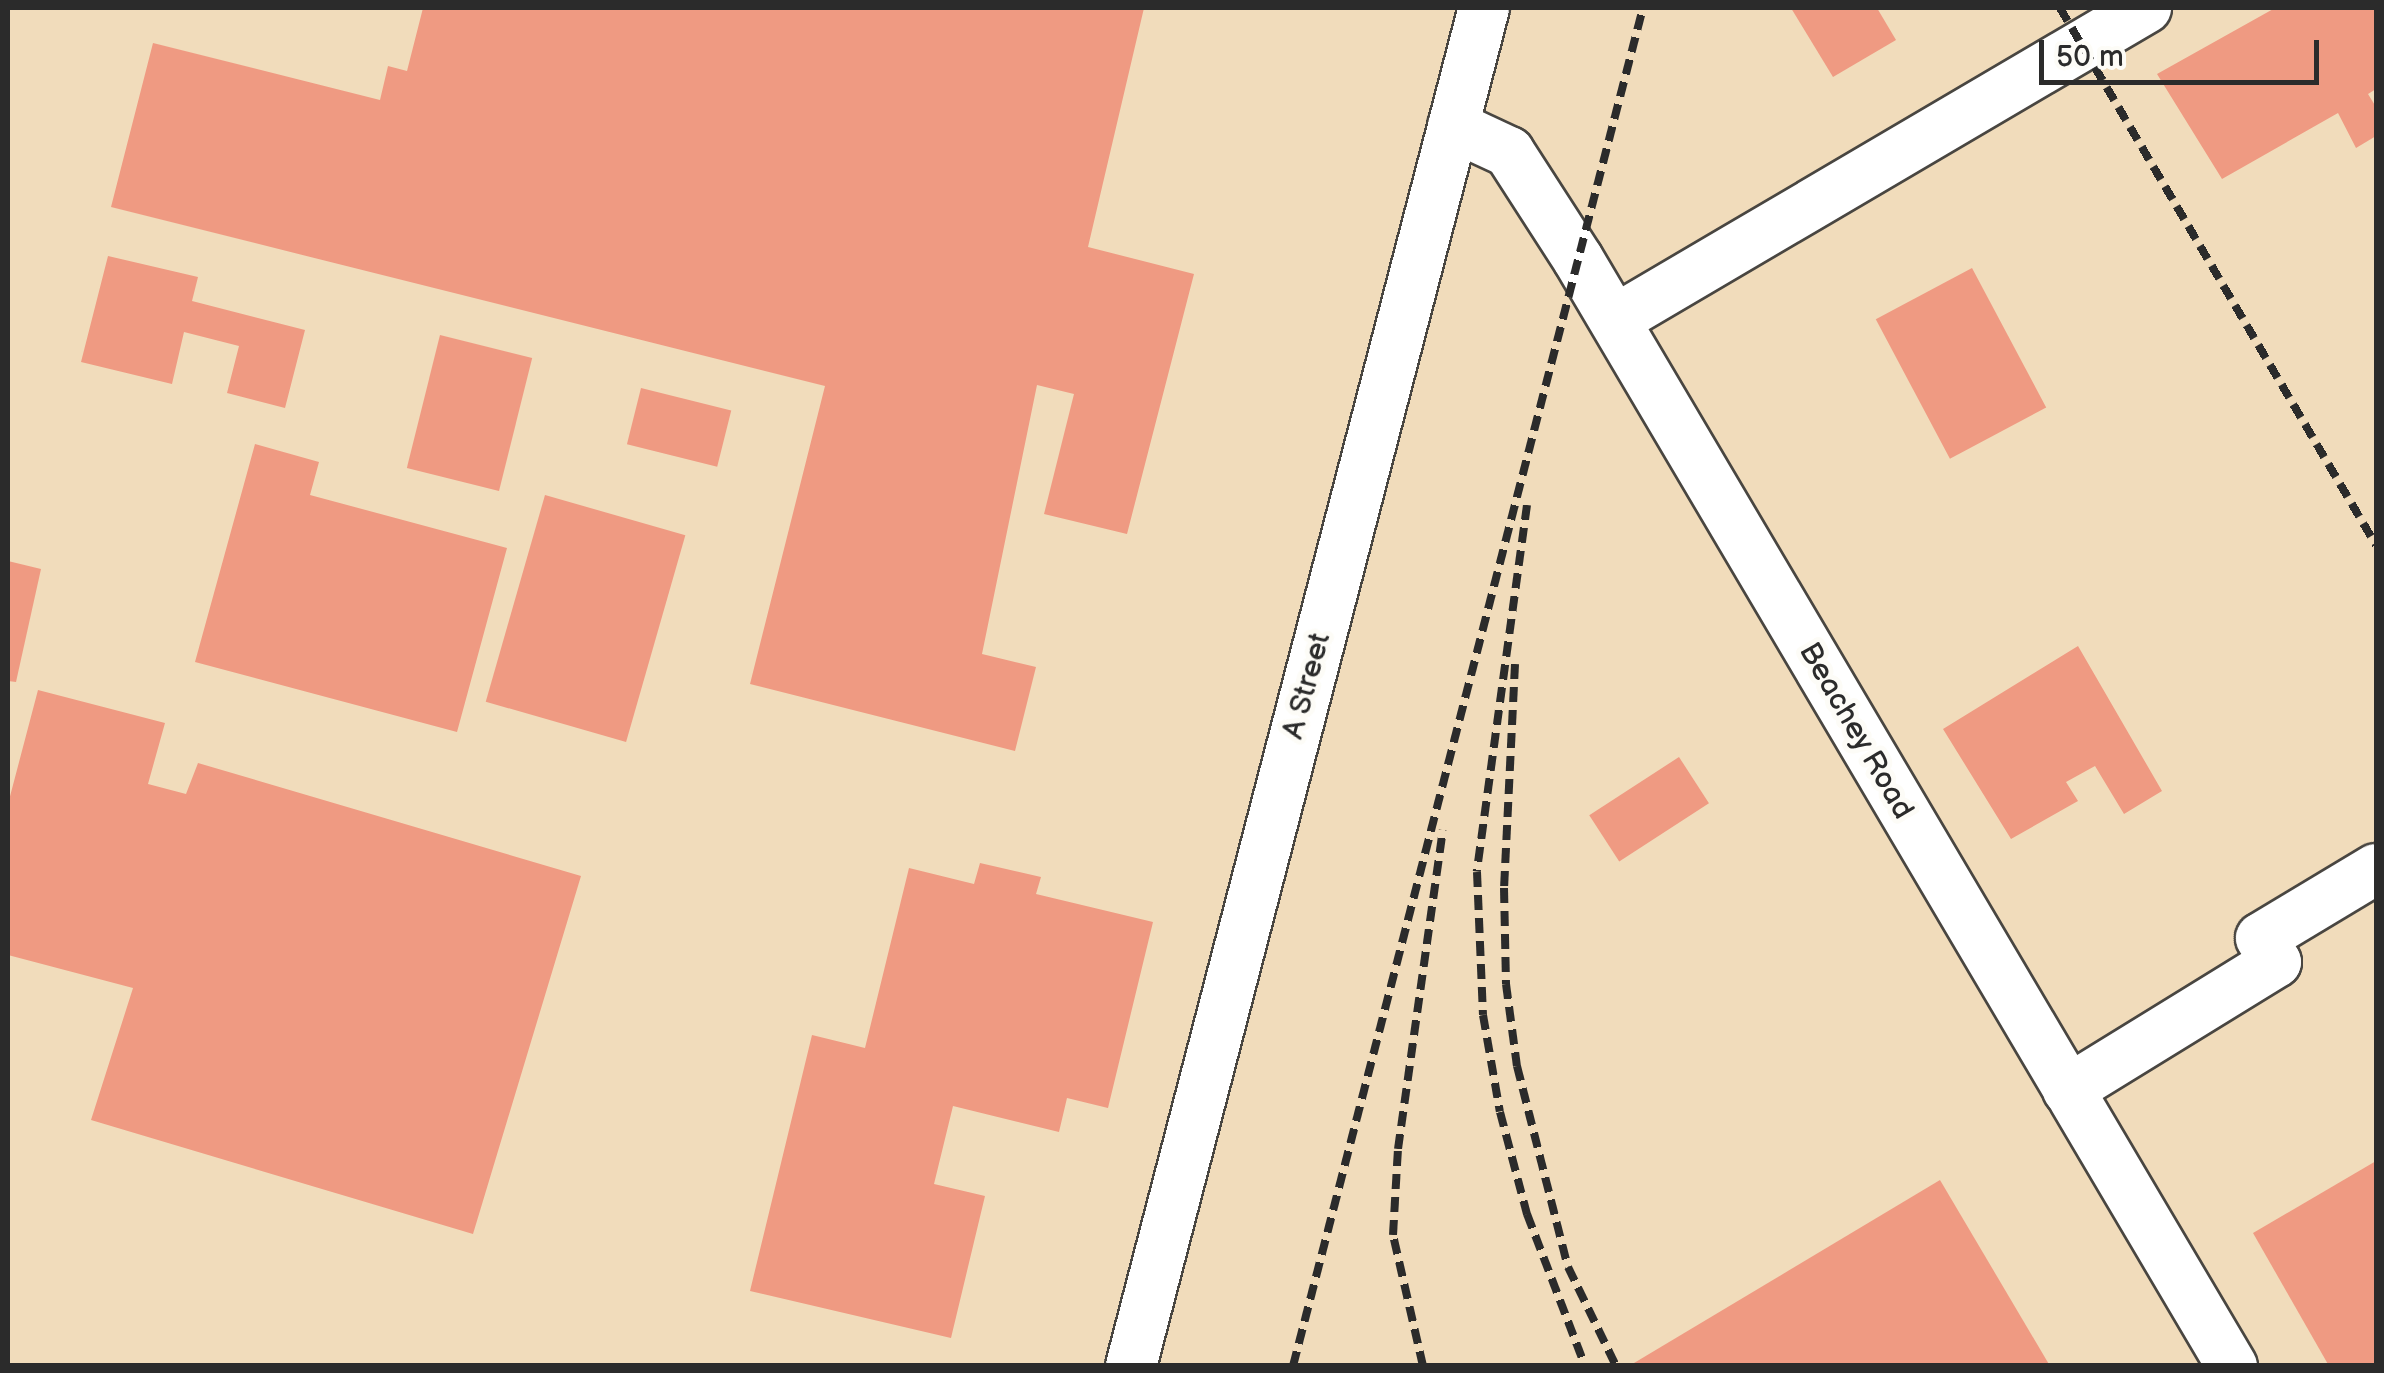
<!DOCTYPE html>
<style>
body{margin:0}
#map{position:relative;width:2384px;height:1373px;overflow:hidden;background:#f1dcbb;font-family:"Balsamiq Sans",sans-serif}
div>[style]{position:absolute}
.building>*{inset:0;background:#ef9a82;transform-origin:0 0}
.roads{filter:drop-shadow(2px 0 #494641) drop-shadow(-2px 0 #494641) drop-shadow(0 2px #494641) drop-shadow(0 -2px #494641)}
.minor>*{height:50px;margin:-25px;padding:0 25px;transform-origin:25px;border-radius:25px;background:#fff}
.rail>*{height:8px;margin-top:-4px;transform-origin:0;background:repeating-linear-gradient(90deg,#2b2b2b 0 15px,transparent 0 23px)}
span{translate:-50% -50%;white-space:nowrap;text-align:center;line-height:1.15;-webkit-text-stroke:10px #fdfcf7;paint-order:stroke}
.street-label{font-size:30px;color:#2b2b2b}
.frame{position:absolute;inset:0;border:10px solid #2b2b2b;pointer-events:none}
.scale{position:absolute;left:2039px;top:40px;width:280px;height:45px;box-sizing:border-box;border:5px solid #2b2b2b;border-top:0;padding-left:12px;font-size:30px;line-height:35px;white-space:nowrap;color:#2b2b2b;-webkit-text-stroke:8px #fdfcf7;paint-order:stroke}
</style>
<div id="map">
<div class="building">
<i style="clip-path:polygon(423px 8px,1144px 8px,1088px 247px,1194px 274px,1127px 534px,1044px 514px,1074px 394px,1037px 385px,982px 654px,1036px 667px,1015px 751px,750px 684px,825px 386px,111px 207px,153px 43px,380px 100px,388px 66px,407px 71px)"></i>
<i style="clip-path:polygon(1791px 8px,1877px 8px,1896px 40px,1833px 77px)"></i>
<i style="clip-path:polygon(2275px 8px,2376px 8px,2376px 89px,2368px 94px,2376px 107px,2376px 136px,2356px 148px,2338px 113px,2222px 179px,2157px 74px)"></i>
<i style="clip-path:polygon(108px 256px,198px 277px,192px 301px,305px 330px,285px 408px,227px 393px,239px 346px,184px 332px,172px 384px,81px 362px)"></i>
<i style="left:1972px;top:268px;width:158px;height:109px;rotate:62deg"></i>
<i style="left:440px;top:335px;width:95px;height:137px;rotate:14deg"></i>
<i style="left:641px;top:388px;width:93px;height:58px;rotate:14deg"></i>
<i style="clip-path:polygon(255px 444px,319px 462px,310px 495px,507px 548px,457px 732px,195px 662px)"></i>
<i style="left:545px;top:495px;width:146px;height:215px;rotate:16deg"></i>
<i style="clip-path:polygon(8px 561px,41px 569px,16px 682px,8px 681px)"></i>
<i style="clip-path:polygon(2078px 646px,2162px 791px,2124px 814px,2095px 766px,2066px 782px,2078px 801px,2011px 839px,1943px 729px)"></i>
<i style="clip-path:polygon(38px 690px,165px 723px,148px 784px,186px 794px,198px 763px,581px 876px,473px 1234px,91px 1120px,133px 988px,8px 955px,8px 804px)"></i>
<i style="left:1679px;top:757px;width:55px;height:107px;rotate:57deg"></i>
<i style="clip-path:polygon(980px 863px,1041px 877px,1036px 894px,1153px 922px,1108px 1108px,1067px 1098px,1059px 1132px,953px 1106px,934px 1184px,985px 1196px,951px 1338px,750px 1291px,812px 1035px,865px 1048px,909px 868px,974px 884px)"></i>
<i style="clip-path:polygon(2376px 1161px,2376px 1366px,2329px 1366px,2253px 1233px)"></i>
<i style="clip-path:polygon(1940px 1180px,2050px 1366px,1629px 1366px)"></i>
</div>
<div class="roads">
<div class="minor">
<i style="left:1453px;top:126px;width:62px;rotate:24.9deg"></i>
<i style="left:1509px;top:152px;width:127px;rotate:57.2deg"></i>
<i style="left:1578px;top:259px;width:1286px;rotate:59.43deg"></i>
<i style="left:1615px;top:320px;width:616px;rotate:-30.44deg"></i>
<i style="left:2068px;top:1090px;width:244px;rotate:-31.6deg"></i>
<i style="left:2276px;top:962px;width:28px;rotate:-122deg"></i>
<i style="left:2261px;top:938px;width:134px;rotate:-31deg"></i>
<i style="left:1131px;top:1366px;width:1403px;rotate:-75.43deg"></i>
</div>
</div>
<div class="rail">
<i style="left:2060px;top:8px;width:623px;rotate:59.53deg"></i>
<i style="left:1527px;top:505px;width:370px;rotate:97.8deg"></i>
<i style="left:1477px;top:872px;width:143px;rotate:87.6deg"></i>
<i style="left:1483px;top:1015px;width:98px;rotate:80.1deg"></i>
<i style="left:1500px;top:1112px;width:106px;rotate:75.2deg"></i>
<i style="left:1527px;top:1214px;width:163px;rotate:69.1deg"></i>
<i style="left:1515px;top:664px;width:224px;rotate:92.8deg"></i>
<i style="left:1504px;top:888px;width:96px;rotate:88.8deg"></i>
<i style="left:1506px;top:984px;width:83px;rotate:82.4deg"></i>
<i style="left:1517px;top:1066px;width:207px;rotate:75.8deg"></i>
<i style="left:1568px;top:1267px;width:110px;rotate:64.1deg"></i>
<i style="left:1293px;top:1366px;width:1402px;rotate:-75.55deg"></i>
<i style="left:1423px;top:1366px;width:134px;rotate:-102.9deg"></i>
<i style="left:1393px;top:1235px;width:86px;rotate:-86.7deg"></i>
<i style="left:1398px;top:1149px;width:322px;rotate:-82deg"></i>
</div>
<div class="street-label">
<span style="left:1307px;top:686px;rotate:-75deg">A Street</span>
<span style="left:1856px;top:731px;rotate:60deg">Beachey Road</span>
</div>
<div class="frame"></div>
<div class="scale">50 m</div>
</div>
